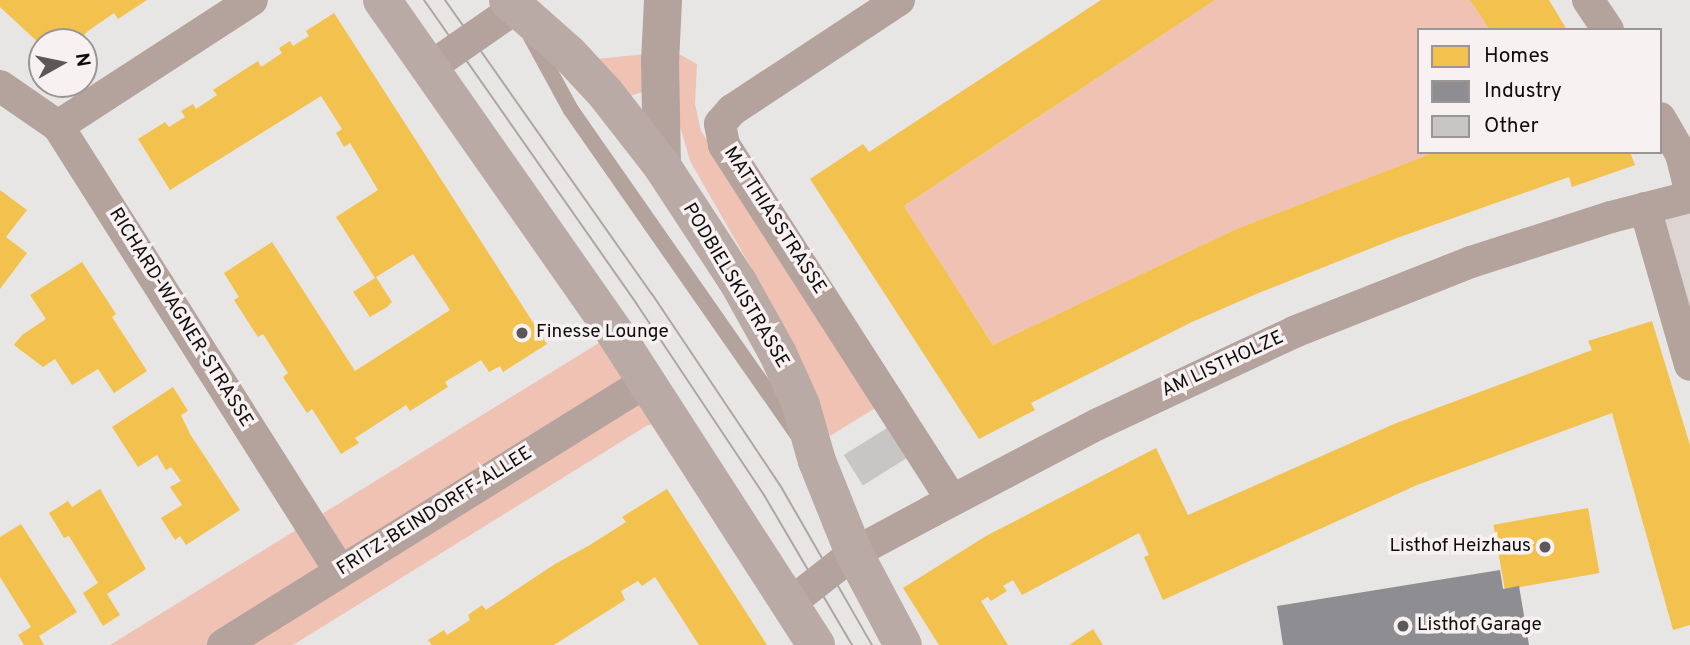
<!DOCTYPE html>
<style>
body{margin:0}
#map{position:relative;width:1690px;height:645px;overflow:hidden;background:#e8e6e4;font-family:Overpass,sans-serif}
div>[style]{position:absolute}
.built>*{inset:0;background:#dcd5d2}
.green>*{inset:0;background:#efc2b3}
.homes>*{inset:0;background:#f2c14e;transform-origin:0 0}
.industry>*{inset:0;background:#8d8d92}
.building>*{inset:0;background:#c8c6c5;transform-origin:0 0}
.service>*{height:16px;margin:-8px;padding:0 8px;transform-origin:8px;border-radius:8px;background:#b4a29c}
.minor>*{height:32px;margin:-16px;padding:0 16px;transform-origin:16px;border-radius:16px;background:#b4a29c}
.tertiary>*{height:38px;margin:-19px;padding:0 19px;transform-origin:19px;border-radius:19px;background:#b4a29c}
.secondary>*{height:38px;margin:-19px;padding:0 19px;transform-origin:19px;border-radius:19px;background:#baaaa5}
.tram>*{height:2px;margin:-1px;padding:0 1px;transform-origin:1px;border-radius:1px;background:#afa6a3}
.dots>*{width:19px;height:19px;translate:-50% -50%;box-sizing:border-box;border:4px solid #f7f2f1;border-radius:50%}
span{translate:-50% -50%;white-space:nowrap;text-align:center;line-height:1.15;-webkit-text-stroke:7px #f7f2f1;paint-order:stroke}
.street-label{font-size:19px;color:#0e0c0c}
.poi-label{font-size:19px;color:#0e0c0c}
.left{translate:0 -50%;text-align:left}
.right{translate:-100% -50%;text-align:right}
.legend{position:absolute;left:1417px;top:28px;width:245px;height:126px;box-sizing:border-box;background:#f7f2f1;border:2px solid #9a9695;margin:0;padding:9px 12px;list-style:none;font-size:21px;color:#0e0c0c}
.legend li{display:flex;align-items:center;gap:14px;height:35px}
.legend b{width:35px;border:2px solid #9a9695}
.north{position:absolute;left:28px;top:28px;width:70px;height:70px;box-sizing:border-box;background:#f7f2f1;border:2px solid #9a9695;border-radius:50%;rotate:81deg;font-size:19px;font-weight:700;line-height:28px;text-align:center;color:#0e0c0c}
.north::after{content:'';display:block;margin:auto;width:24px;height:32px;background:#5a5858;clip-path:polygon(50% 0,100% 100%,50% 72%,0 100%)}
</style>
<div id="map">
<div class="built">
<i style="clip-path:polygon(1690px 197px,1690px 365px,1645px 208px)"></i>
</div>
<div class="green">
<i style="clip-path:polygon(1215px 0,1470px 0,1490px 30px,1419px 30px,1419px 152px,1435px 152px,1234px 230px,993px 345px,904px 206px)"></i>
<i style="clip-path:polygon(677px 53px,697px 64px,695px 104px,701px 131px,877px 407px,830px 436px,813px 390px,756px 276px,690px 161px,676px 112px)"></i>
<i style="clip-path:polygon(647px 54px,642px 92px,630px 96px,596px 59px)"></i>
<i style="clip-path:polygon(615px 333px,674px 421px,648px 425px,293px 645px,110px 645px)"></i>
</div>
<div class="homes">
<i style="clip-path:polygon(0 0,147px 0,118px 19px,114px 13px,88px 31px,77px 42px,42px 42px,42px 46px,0 7px)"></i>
<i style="clip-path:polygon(1101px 0,1215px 0,904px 206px,993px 345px,1234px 230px,1435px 152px,1630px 152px,1635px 165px,1572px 187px,1569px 177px,1397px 238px,1261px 292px,1192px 322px,1031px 403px,1035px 410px,979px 439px,810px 179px,863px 144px,869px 152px)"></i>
<i style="clip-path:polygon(1470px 0,1549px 0,1567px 30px,1490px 30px)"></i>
<i style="clip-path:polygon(334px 13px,547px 344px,503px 372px,500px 366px,489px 372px,481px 360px,445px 382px,448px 387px,410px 411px,406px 405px,355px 438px,359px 443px,341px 454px,312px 409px,307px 413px,283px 377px,288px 373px,277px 356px,263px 334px,258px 337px,234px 300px,239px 297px,224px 273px,272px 242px,355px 371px,450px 310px,413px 254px,376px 277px,392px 302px,387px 307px,370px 317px,353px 292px,375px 278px,336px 217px,378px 190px,350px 143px,344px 147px,336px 133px,342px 129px,321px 96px,170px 190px,138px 139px,165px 122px,169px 127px,185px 117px,181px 111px,186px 108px,193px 104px,196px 109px,217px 95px,213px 90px,258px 61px,261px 67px,282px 53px,279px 48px,290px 41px,293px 46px,309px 36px,306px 31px)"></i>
<i style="clip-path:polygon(0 190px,27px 210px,6px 237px,27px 253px,0 289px)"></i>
<i style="clip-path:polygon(82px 262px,116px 314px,112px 317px,147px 371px,114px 393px,98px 369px,72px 385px,55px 359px,43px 367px,14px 345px,22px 335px,46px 319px,30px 295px)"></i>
<i style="clip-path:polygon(1652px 321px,1690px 445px,1690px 625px,1673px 630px,1612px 413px,1417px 485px,1163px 600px,1144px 557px,1149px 555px,1139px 533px,1022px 595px,1013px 580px,1003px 586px,1007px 591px,991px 601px,988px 597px,981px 601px,1008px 645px,939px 645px,903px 588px,986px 536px,1156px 448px,1188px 515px,1394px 424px,1592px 350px,1588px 341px)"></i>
<i style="clip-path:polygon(173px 387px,188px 411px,181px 415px,190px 434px,240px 510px,186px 545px,180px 536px,175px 540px,161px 518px,182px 505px,170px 487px,181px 481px,171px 467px,166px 470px,157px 455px,138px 467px,112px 427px)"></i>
<i style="clip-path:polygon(100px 489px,146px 569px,107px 594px,120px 615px,103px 626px,83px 593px,98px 583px,69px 536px,64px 538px,49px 513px,68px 501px,72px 507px)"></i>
<i style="clip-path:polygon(667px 489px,767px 645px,699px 645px,655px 577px,642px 586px,638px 581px,621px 591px,625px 600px,554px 645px,432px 645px,428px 640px,444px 630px,447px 635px,470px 620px,468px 615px,482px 605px,486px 610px,555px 564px,590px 545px,626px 522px,622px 517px)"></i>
<i style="left:1588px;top:508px;width:66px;height:96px;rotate:80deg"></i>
<i style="clip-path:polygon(21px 524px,77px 612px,39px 636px,44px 645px,24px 645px,18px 635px,31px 627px,0 577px,0 537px)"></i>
<i style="clip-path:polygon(1093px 629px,1103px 645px,1069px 645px)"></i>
</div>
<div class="industry">
<i style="clip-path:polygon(1500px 570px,1503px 589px,1519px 586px,1529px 645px,1283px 645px,1277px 606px)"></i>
</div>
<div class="building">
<i style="left:887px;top:428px;width:36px;height:51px;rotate:58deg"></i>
</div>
<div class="service">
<i style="left:531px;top:37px;width:83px;rotate:61.3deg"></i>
<i style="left:571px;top:110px;width:395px;rotate:55.1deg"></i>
</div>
<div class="minor">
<i style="left:899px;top:0;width:200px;rotate:146.6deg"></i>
<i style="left:732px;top:110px;width:18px;rotate:131deg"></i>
<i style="left:720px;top:124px;width:21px;rotate:79deg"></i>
<i style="left:724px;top:145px;width:422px;rotate:57.3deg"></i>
<i style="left:1588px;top:0;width:36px;rotate:56deg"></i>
<i style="left:429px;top:68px;width:107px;rotate:-34.7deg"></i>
<i style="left:0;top:86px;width:70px;rotate:34.6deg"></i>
<i style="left:58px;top:126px;width:527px;rotate:57.64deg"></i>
<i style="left:1660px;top:118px;width:42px;rotate:59.7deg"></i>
<i style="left:1681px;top:154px;width:36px;rotate:76deg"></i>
<i style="left:58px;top:126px;width:231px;rotate:-33deg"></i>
<i style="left:1645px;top:208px;width:163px;rotate:74deg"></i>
<i style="left:789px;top:604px;width:83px;rotate:-38.1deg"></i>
<i style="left:854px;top:553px;width:89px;rotate:-28.3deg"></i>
<i style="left:932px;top:511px;width:187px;rotate:-27.7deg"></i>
<i style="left:1098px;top:424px;width:217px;rotate:-25.1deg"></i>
<i style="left:1294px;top:332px;width:190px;rotate:-21.6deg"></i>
<i style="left:1471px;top:262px;width:147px;rotate:-17.8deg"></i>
<i style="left:1611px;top:217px;width:81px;rotate:-14.2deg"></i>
<i style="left:223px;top:645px;width:499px;rotate:-31.9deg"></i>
</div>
<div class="tertiary">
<i style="left:662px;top:166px;width:104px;rotate:-91.1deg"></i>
<i style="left:660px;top:62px;width:62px;rotate:-87.2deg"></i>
</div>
<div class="secondary">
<i style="left:382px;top:0;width:406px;rotate:55deg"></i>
<i style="left:615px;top:333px;width:371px;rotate:57.2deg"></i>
<i style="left:508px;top:0;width:81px;rotate:41.5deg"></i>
<i style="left:569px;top:54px;width:54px;rotate:47.2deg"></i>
<i style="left:606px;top:94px;width:91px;rotate:52.1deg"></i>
<i style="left:662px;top:166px;width:139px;rotate:56.8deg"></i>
<i style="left:738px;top:282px;width:82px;rotate:60.9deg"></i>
<i style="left:778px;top:354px;width:56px;rotate:65.7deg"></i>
<i style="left:801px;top:405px;width:58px;rotate:74.1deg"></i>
<i style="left:817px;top:461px;width:99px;rotate:68.1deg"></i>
<i style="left:854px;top:553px;width:104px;rotate:62deg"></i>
</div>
<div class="tram">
<i style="left:424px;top:0;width:370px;rotate:55deg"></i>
<i style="left:636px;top:303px;width:231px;rotate:56.3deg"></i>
<i style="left:764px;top:495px;width:174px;rotate:59.6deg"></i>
<i style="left:445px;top:0;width:360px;rotate:54.9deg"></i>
<i style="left:652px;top:294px;width:230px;rotate:56.2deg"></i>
<i style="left:780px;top:485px;width:185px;rotate:60.1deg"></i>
</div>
<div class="dots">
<i style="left:522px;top:333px;background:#5a5858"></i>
<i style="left:1545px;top:547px;background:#5a5858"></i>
<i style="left:1403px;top:626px;background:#5a5858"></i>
</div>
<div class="street-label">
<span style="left:774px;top:221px;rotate:57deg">MATTHIASSTRASSE</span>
<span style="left:735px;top:286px;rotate:59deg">PODBIELSKISTRASSE</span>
<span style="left:180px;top:318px;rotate:58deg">RICHARD-WAGNER-STRASSE</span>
<span style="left:1223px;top:365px;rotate:-25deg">AM LISTHOLZE</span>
<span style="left:435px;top:512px;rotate:-32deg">FRITZ-BEINDORFF-ALLEE</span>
</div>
<div class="poi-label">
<span class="left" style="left:536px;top:333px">Finesse Lounge</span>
<span class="right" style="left:1531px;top:547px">Listhof Heizhaus</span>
<span class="left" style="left:1417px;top:626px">Listhof Garage</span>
</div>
<ul class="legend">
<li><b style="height:19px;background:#f2c14e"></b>Homes</li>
<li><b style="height:19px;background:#8d8d92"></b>Industry</li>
<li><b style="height:19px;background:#c8c6c5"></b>Other</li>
</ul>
<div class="north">N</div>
</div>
